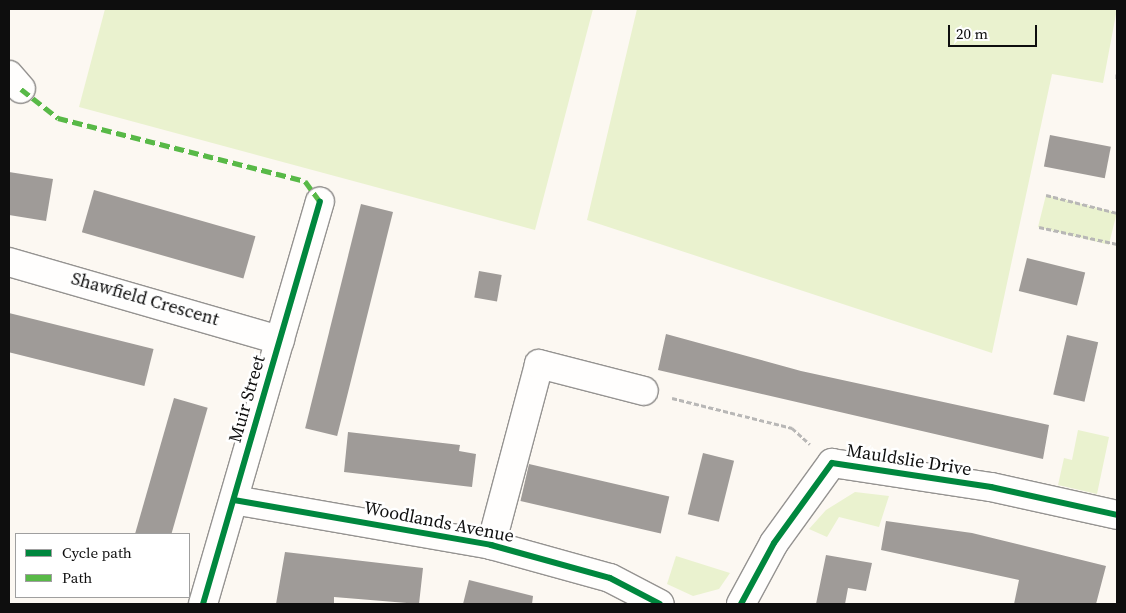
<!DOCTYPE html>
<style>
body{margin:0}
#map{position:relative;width:1126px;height:613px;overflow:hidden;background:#fcf8f2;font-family:"Source Serif 4",serif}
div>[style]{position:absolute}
.green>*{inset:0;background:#eaf2cf;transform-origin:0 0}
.building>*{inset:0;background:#9f9b98;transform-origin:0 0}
.path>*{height:3px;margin-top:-1.5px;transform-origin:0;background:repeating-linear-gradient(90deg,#b8b7b6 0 5px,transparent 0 7.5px)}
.roads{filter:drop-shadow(1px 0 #959391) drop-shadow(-1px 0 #959391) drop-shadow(0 1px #959391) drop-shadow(0 -1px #959391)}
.minor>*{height:28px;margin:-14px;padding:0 14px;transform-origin:14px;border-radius:14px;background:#fffefd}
.quiet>*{height:5px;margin-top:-2.5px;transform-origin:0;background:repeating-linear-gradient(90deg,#58b947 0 10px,transparent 0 15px)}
.cycleway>*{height:6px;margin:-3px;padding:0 3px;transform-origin:3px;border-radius:3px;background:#00873e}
span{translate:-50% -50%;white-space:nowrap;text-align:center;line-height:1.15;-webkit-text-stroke:5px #fff;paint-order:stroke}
.street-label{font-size:18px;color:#0e0e0e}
.frame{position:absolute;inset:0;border:10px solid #0e0e0e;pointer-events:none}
.legend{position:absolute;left:15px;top:533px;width:175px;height:65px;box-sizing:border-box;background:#fff;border:1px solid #9f9f9f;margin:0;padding:6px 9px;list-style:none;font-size:15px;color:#0e0e0e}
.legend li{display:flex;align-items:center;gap:10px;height:25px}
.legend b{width:25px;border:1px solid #9f9f9f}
.scale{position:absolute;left:948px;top:25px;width:89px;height:22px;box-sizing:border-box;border:2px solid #0e0e0e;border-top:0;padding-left:6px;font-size:15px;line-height:18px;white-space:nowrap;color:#0e0e0e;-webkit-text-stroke:4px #fff;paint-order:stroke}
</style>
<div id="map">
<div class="green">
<i style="clip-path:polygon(105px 9px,593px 9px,535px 230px,79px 107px)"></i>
<i style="clip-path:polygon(637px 9px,1117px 9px,1103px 83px,1052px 74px,992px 353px,587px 220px)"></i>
<i style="left:1046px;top:195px;width:73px;height:33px;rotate:14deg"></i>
<i style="clip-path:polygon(1078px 430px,1109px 437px,1097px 494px,1058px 485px,1064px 458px,1072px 460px)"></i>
<i style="clip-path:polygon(855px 492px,889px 496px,879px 527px,839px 517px,827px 537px,809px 529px,826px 510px)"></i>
<i style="clip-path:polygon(676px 556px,730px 573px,719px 589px,693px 596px,667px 584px)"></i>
</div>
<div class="building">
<i style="left:1050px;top:135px;width:62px;height:32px;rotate:11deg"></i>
<i style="clip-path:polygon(9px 172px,53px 179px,46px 221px,9px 215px)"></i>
<i style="left:94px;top:190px;width:168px;height:44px;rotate:16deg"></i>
<i style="left:361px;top:204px;width:33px;height:231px;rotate:14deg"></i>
<i style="left:1027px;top:258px;width:60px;height:34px;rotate:14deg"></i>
<i style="left:479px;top:271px;width:23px;height:27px;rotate:10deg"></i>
<i style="left:9px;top:313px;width:149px;height:38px;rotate:14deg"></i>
<i style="clip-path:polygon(666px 334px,801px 371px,1049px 425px,1043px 459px,658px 370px)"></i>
<i style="left:1067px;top:335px;width:32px;height:61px;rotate:13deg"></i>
<i style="left:174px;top:398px;width:35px;height:141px;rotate:16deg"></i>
<i style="clip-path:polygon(348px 432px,460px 445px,459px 451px,476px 454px,472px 487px,344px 472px)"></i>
<i style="left:703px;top:453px;width:32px;height:63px;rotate:14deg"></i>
<i style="left:529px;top:464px;width:144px;height:38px;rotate:13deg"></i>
<i style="clip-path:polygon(886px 521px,972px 533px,1106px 566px,1096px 604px,1014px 604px,1019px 580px,881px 550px)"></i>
<i style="clip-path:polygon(285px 552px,423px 568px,419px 604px,334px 597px,334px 604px,276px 604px)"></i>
<i style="clip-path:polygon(826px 555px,872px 563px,866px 591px,848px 588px,845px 604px,816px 604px)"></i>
<i style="clip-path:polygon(469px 580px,533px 596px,532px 604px,463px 604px)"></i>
</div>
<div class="path">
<i style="left:1117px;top:74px;width:6px;rotate:90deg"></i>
<i style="left:1046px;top:195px;width:73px;rotate:14.2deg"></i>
<i style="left:1039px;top:227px;width:80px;rotate:12.3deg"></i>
<i style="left:672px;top:398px;width:124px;rotate:14deg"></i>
<i style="left:792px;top:428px;width:24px;rotate:42deg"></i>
</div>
<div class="roads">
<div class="minor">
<i style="left:9px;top:75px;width:18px;rotate:49deg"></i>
<i style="left:9px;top:262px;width:282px;rotate:16.1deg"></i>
<i style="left:234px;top:500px;width:261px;rotate:9.9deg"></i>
<i style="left:491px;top:545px;width:123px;rotate:15.5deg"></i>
<i style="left:610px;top:578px;width:56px;rotate:27.5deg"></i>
<i style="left:491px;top:545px;width:187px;rotate:-75.1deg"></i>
<i style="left:539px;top:364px;width:108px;rotate:14.4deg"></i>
<i style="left:203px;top:604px;width:419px;rotate:-73.8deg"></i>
<i style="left:741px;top:604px;width:69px;rotate:-61.6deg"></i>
<i style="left:774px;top:543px;width:99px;rotate:-54.1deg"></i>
<i style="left:832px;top:463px;width:161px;rotate:8.6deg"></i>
<i style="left:991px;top:487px;width:129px;rotate:12.5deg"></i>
</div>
</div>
<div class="quiet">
<i style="left:21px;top:89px;width:47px;rotate:38.1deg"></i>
<i style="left:58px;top:118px;width:255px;rotate:14.3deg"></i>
<i style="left:305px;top:181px;width:26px;rotate:54deg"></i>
</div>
<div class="cycleway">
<i style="left:234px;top:500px;width:261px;rotate:9.9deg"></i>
<i style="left:491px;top:545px;width:123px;rotate:15.5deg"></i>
<i style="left:610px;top:578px;width:56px;rotate:27.5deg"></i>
<i style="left:203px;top:604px;width:419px;rotate:-73.8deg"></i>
<i style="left:741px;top:604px;width:69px;rotate:-61.6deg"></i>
<i style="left:774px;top:543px;width:99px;rotate:-54.1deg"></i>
<i style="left:832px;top:463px;width:161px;rotate:8.6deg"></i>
<i style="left:991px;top:487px;width:129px;rotate:12.5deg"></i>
</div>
<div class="street-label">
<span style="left:145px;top:299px;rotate:16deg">Shawfield Crescent</span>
<span style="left:247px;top:399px;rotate:-74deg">Muir Street</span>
<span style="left:909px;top:460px;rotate:9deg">Mauldslie Drive</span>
<span style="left:439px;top:522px;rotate:11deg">Woodlands Avenue</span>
</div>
<div class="frame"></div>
<ul class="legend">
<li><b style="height:6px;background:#00873e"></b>Cycle path</li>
<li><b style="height:6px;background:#58b947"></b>Path</li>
</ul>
<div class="scale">20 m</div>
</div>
